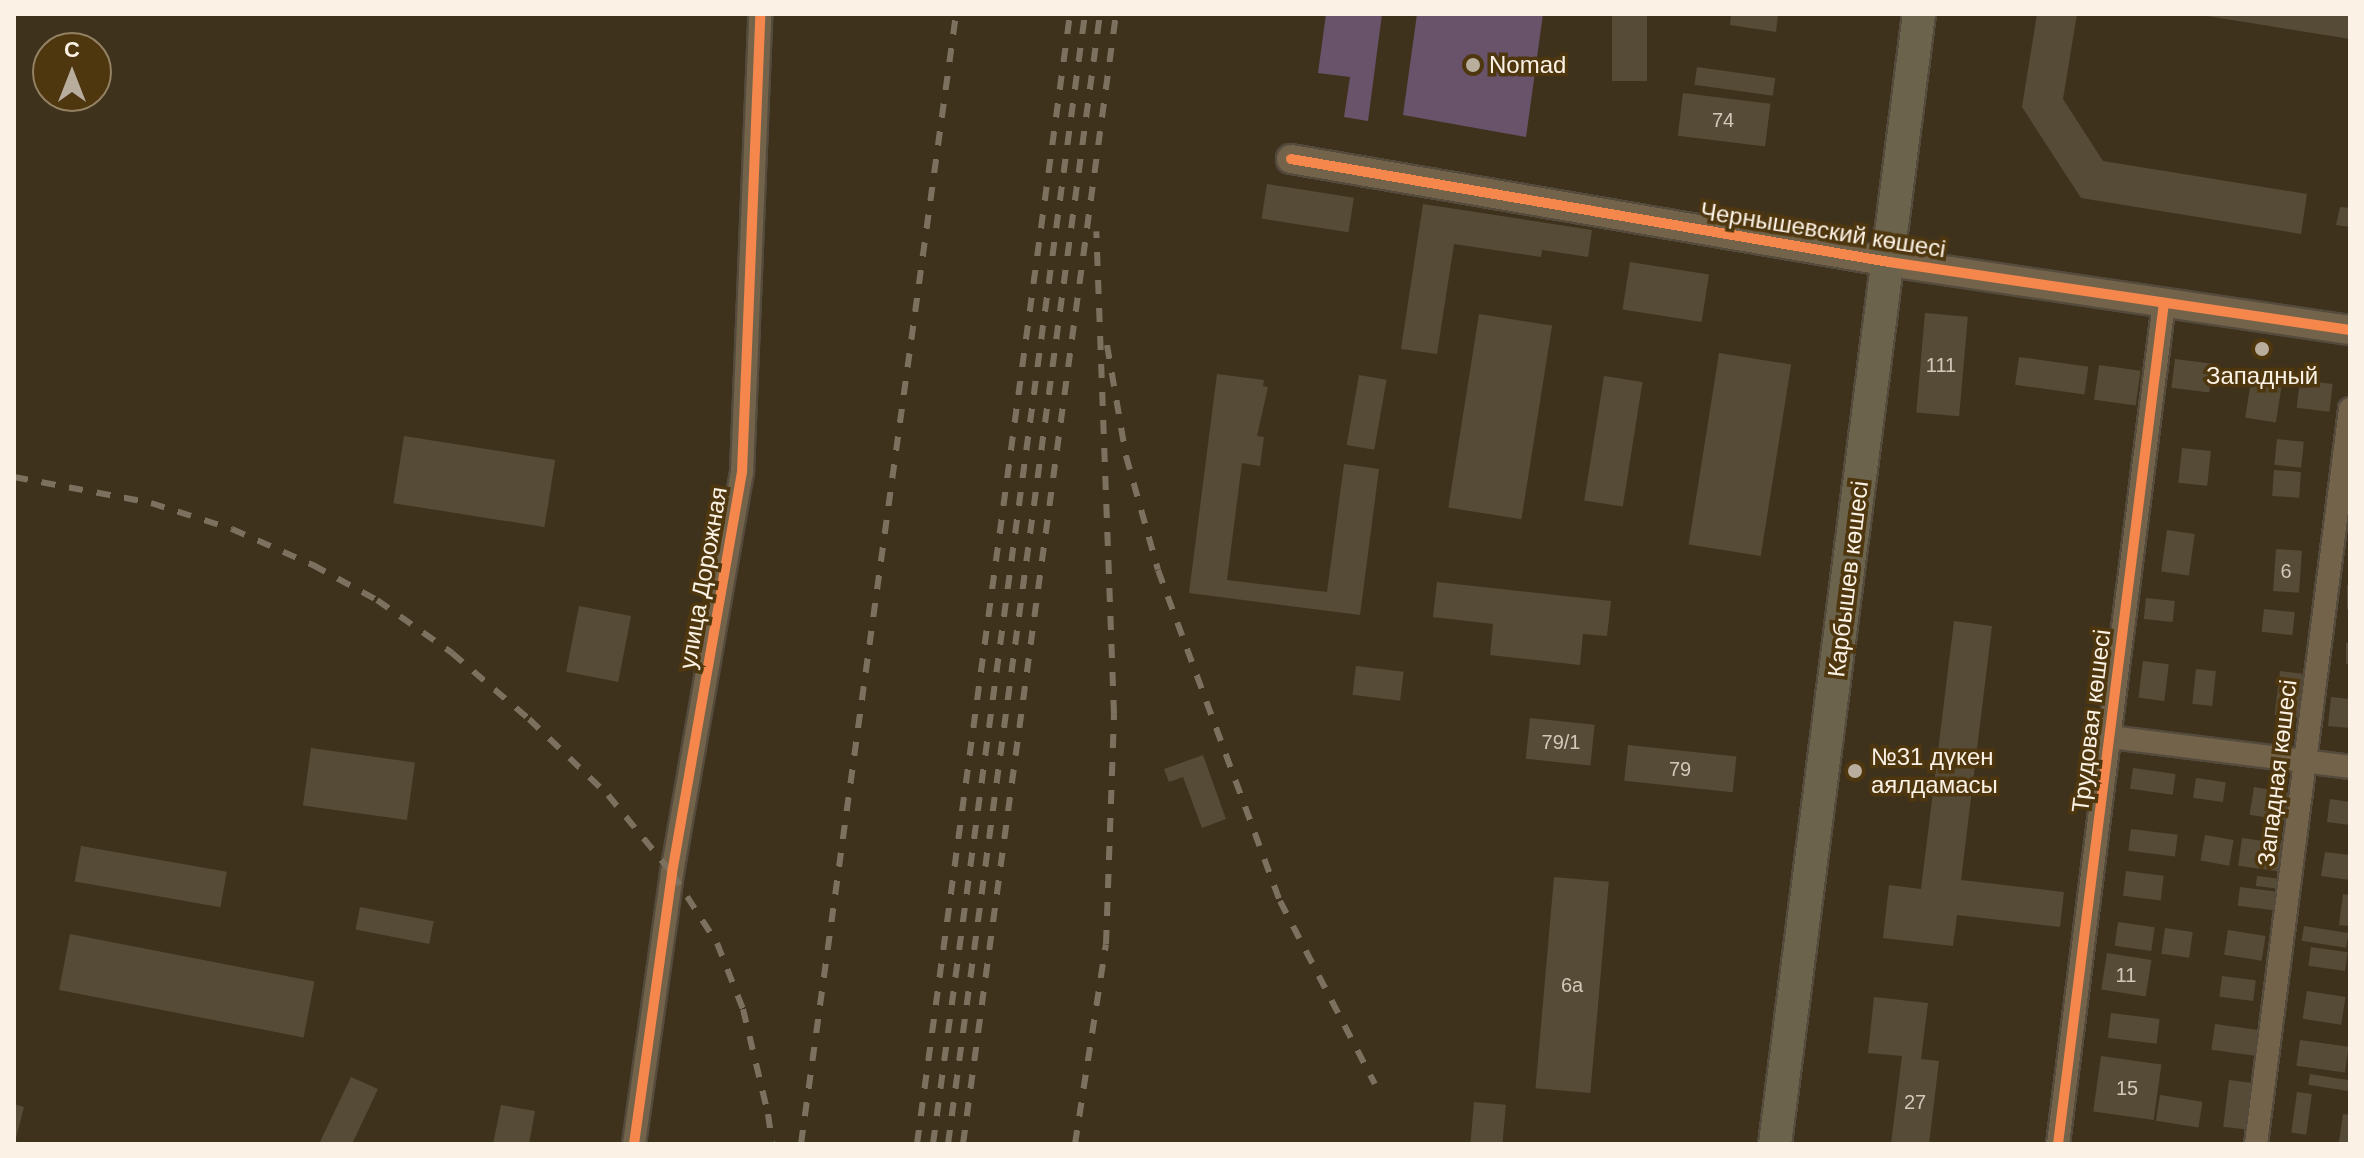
<!DOCTYPE html>
<meta charset="utf-8">
<style>
body{margin:0}
#map{position:relative;width:2364px;height:1158px;overflow:hidden;background:#3f321d;font-family:Arial,sans-serif}
div>[style]{position:absolute}
.green>*{inset:0;background:#69536b}
.building>*{inset:0;background:#564b37;transform-origin:0 0}
.roads{filter:drop-shadow(2px 0 #544b3d) drop-shadow(-2px 0 #544b3d) drop-shadow(0 2px #544b3d) drop-shadow(0 -2px #544b3d)}
.minor>*{height:22px;margin:-11px;padding:0 11px;transform-origin:11px;border-radius:11px;background:#73634a}
.tertiary>*{height:28px;margin:-14px;padding:0 14px;transform-origin:14px;border-radius:14px;background:#73634a}
.secondary>*{height:32px;margin:-16px;padding:0 16px;transform-origin:16px;border-radius:16px;background:#6c634c}
.rail>*{height:6px;margin-top:-3px;transform-origin:0;background:repeating-linear-gradient(90deg,#7b715e 0 14px,transparent 0 28px)}
.cycleway>*{height:10px;margin:-5px;padding:0 5px;transform-origin:5px;border-radius:5px;background:#f5874c}
.dots>*{width:22px;height:22px;translate:-50% -50%;box-sizing:border-box;border:4px solid #4e360e;border-radius:50%}
span{translate:-50% -50%;white-space:nowrap;text-align:center;line-height:1.15;-webkit-text-stroke:7px #4e360e;paint-order:stroke}
.number-label{font-size:20px;color:#d2c8b9}
.number-label span{-webkit-text-stroke-width:0}
.poi-label{font-size:24px;color:#fbf1e4}
.left{translate:0 -50%;text-align:left}
.street-label{font-size:24px;color:#fbf1e4}
.frame{position:absolute;inset:0;border:16px solid #fbf1e4;pointer-events:none}
.north{position:absolute;left:32px;top:32px;width:80px;height:80px;box-sizing:border-box;background:#4e360e;border:2px solid #938164;border-radius:50%;rotate:0deg;font-size:22px;font-weight:700;line-height:32px;text-align:center;color:#fbf1e4}
.north::after{content:'';display:block;margin:auto;width:28px;height:36px;background:#b9ae9e;clip-path:polygon(50% 0,100% 100%,50% 72%,0 100%)}
</style>
<div id="map">
<div class="green">
<i style="clip-path:polygon(1326px 14px,1382px 14px,1368px 121px,1344px 117px,1350px 77px,1318px 73px)"></i>
<i style="clip-path:polygon(1417px 14px,1543px 14px,1526px 137px,1403px 115px)"></i>
</div>
<div class="building">
<i style="left:1612px;top:14px;width:35px;height:67px"></i>
<i style="clip-path:polygon(1731px 14px,1778px 14px,1776px 32px,1730px 25px)"></i>
<i style="clip-path:polygon(2037px 14px,2077px 14px,2063px 99px,2103px 161px,2307px 194px,2301px 234px,2081px 198px,2022px 107px)"></i>
<i style="clip-path:polygon(2207px 14px,2350px 14px,2350px 39px,2207px 16px)"></i>
<i style="left:1697px;top:67px;width:79px;height:18px;rotate:8deg"></i>
<i style="left:1683px;top:93px;width:88px;height:43px;rotate:7deg"></i>
<i style="left:1267px;top:184px;width:88px;height:35px;rotate:9deg"></i>
<i style="clip-path:polygon(1423px 204px,1592px 230px,1588px 257px,1542px 250px,1541px 257px,1454px 244px,1437px 354px,1401px 349px)"></i>
<i style="clip-path:polygon(2340px 207px,2350px 208px,2350px 227px,2336px 225px)"></i>
<i style="left:1630px;top:262px;width:80px;height:48px;rotate:9deg"></i>
<i style="left:1925px;top:313px;width:43px;height:100px;rotate:5deg"></i>
<i style="left:1479px;top:314px;width:74px;height:196px;rotate:9deg"></i>
<i style="left:1719px;top:353px;width:73px;height:194px;rotate:9deg"></i>
<i style="left:2019px;top:357px;width:70px;height:28px;rotate:8deg"></i>
<i style="left:2175px;top:359px;width:38px;height:29px;rotate:7deg"></i>
<i style="left:2099px;top:365px;width:42px;height:35px;rotate:8deg"></i>
<i style="clip-path:polygon(1217px 374px,1264px 380px,1263px 386px,1268px 387px,1257px 436px,1264px 437px,1260px 466px,1242px 463px,1227px 580px,1327px 592px,1344px 464px,1379px 469px,1360px 615px,1189px 593px)"></i>
<i style="left:1359px;top:375px;width:28px;height:71px;rotate:10deg"></i>
<i style="left:1604px;top:376px;width:39px;height:126px;rotate:9deg"></i>
<i style="left:2300px;top:380px;width:33px;height:28px;rotate:7deg"></i>
<i style="left:2251px;top:381px;width:31px;height:37px;rotate:9deg"></i>
<i style="left:404px;top:436px;width:153px;height:68px;rotate:9deg"></i>
<i style="left:2277px;top:439px;width:27px;height:26px;rotate:6deg"></i>
<i style="left:2182px;top:448px;width:29px;height:35px;rotate:6deg"></i>
<i style="left:2274px;top:470px;width:27px;height:26px;rotate:4deg"></i>
<i style="left:2167px;top:530px;width:28px;height:42px;rotate:8deg"></i>
<i style="left:2276px;top:549px;width:26px;height:42px;rotate:4deg"></i>
<i style="clip-path:polygon(1437px 582px,1611px 601px,1607px 636px,1583px 634px,1580px 665px,1490px 655px,1493px 624px,1433px 617px)"></i>
<i style="left:2347px;top:585px;width:3px;height:24px"></i>
<i style="left:2146px;top:598px;width:29px;height:21px;rotate:6deg"></i>
<i style="left:579px;top:606px;width:53px;height:67px;rotate:11deg"></i>
<i style="left:2264px;top:609px;width:31px;height:23px;rotate:6deg"></i>
<i style="clip-path:polygon(1954px 621px,1992px 626px,1961px 880px,2064px 892px,2060px 927px,1957px 915px,1953px 946px,1883px 938px,1889px 885px,1921px 889px)"></i>
<i style="left:2346px;top:643px;width:4px;height:21px"></i>
<i style="left:2143px;top:661px;width:26px;height:37px;rotate:7deg"></i>
<i style="left:1356px;top:666px;width:48px;height:29px;rotate:7deg"></i>
<i style="left:2196px;top:669px;width:20px;height:35px;rotate:6deg"></i>
<i style="left:2280px;top:671px;width:23px;height:44px;rotate:7deg"></i>
<i style="clip-path:polygon(2331px 697px,2350px 699px,2350px 728px,2328px 726px)"></i>
<i style="left:1530px;top:718px;width:65px;height:41px;rotate:6deg"></i>
<i style="left:1628px;top:745px;width:109px;height:36px;rotate:6deg"></i>
<i style="left:311px;top:748px;width:105px;height:58px;rotate:8deg"></i>
<i style="clip-path:polygon(1203px 755px,1226px 819px,1202px 828px,1183px 777px,1169px 782px,1164px 769px)"></i>
<i style="left:2133px;top:768px;width:43px;height:21px;rotate:8deg"></i>
<i style="left:2196px;top:778px;width:30px;height:20px;rotate:8deg"></i>
<i style="left:2254px;top:787px;width:37px;height:28px;rotate:9deg"></i>
<i style="clip-path:polygon(2330px 799px,2350px 802px,2350px 825px,2327px 822px)"></i>
<i style="left:2131px;top:829px;width:47px;height:22px;rotate:7deg"></i>
<i style="left:2205px;top:835px;width:29px;height:26px;rotate:10deg"></i>
<i style="left:2242px;top:838px;width:44px;height:28px;rotate:8deg"></i>
<i style="left:81px;top:846px;width:148px;height:36px;rotate:10deg"></i>
<i style="clip-path:polygon(2325px 852px,2350px 855px,2350px 880px,2321px 876px)"></i>
<i style="left:2126px;top:871px;width:38px;height:25px;rotate:7deg"></i>
<i style="left:2257px;top:876px;width:31px;height:10px;rotate:7deg"></i>
<i style="left:1554px;top:877px;width:55px;height:212px;rotate:5deg"></i>
<i style="left:2240px;top:887px;width:38px;height:19px;rotate:7deg"></i>
<i style="clip-path:polygon(2343px 894px,2350px 895px,2350px 926px,2339px 925px)"></i>
<i style="left:360px;top:907px;width:75px;height:23px;rotate:11deg"></i>
<i style="left:2118px;top:922px;width:37px;height:24px;rotate:8deg"></i>
<i style="left:2304px;top:926px;width:45px;height:15px;rotate:9deg"></i>
<i style="left:2165px;top:928px;width:28px;height:26px;rotate:8deg"></i>
<i style="left:2228px;top:930px;width:38px;height:25px;rotate:9deg"></i>
<i style="left:70px;top:934px;width:249px;height:57px;rotate:11deg"></i>
<i style="left:2311px;top:947px;width:37px;height:19px;rotate:8deg"></i>
<i style="left:2107px;top:953px;width:45px;height:37px;rotate:9deg"></i>
<i style="left:2222px;top:976px;width:34px;height:21px;rotate:7deg"></i>
<i style="left:2307px;top:991px;width:39px;height:28px;rotate:9deg"></i>
<i style="clip-path:polygon(1874px 997px,1928px 1003px,1921px 1059px,1939px 1061px,1929px 1144px,1891px 1144px,1902px 1056px,1868px 1053px)"></i>
<i style="left:2111px;top:1013px;width:49px;height:25px;rotate:7deg"></i>
<i style="left:2215px;top:1024px;width:44px;height:26px;rotate:8deg"></i>
<i style="left:2300px;top:1040px;width:49px;height:26px;rotate:8deg"></i>
<i style="left:2101px;top:1056px;width:61px;height:56px;rotate:8deg"></i>
<i style="left:2310px;top:1074px;width:40px;height:11px;rotate:9deg"></i>
<i style="clip-path:polygon(351px 1077px,378px 1089px,352px 1144px,319px 1144px)"></i>
<i style="left:2229px;top:1080px;width:25px;height:47px;rotate:7deg"></i>
<i style="left:2297px;top:1092px;width:15px;height:41px;rotate:8deg"></i>
<i style="left:2160px;top:1095px;width:43px;height:26px;rotate:9deg"></i>
<i style="left:1474px;top:1102px;width:32px;height:42px;rotate:5deg"></i>
<i style="clip-path:polygon(14px 1104px,24px 1107px,15px 1142px,14px 1141px)"></i>
<i style="clip-path:polygon(501px 1105px,535px 1111px,529px 1144px,493px 1144px)"></i>
<i style="clip-path:polygon(2343px 1114px,2350px 1115px,2350px 1143px,2339px 1142px)"></i>
</div>
<div class="roads">
<div class="minor">
<i style="left:2110px;top:737px;width:242px;rotate:7.1deg"></i>
<i style="left:634px;top:1144px;width:274px;rotate:-82deg"></i>
<i style="left:672px;top:873px;width:407px;rotate:-80.1deg"></i>
<i style="left:742px;top:472px;width:458px;rotate:-87.7deg"></i>
<i style="left:2058px;top:1144px;width:848px;rotate:-82.82deg"></i>
<i style="left:2256px;top:1144px;width:741px;rotate:-82.71deg"></i>
</div>
<div class="tertiary">
<i style="left:1291px;top:159px;width:607px;rotate:9.77deg"></i>
<i style="left:1889px;top:262px;width:466px;rotate:8.4deg"></i>
</div>
<div class="secondary">
<i style="left:1775px;top:1144px;width:1139px;rotate:-82.74deg"></i>
</div>
</div>
<div class="rail">
<i style="left:1107px;top:345px;width:113px;rotate:80.3deg"></i>
<i style="left:1126px;top:456px;width:118px;rotate:74.3deg"></i>
<i style="left:1158px;top:570px;width:353px;rotate:69.8deg"></i>
<i style="left:1280px;top:901px;width:206px;rotate:62.6deg"></i>
<i style="left:14px;top:477px;width:139px;rotate:10.7deg"></i>
<i style="left:151px;top:503px;width:85px;rotate:17.8deg"></i>
<i style="left:232px;top:529px;width:89px;rotate:24deg"></i>
<i style="left:313px;top:565px;width:73px;rotate:28.7deg"></i>
<i style="left:377px;top:600px;width:92px;rotate:35.2deg"></i>
<i style="left:452px;top:653px;width:101px;rotate:40.6deg"></i>
<i style="left:529px;top:719px;width:110px;rotate:43.9deg"></i>
<i style="left:608px;top:795px;width:101px;rotate:50.6deg"></i>
<i style="left:672px;top:873px;width:83px;rotate:57.3deg"></i>
<i style="left:717px;top:943px;width:71px;rotate:68.5deg"></i>
<i style="left:743px;top:1009px;width:108px;rotate:76.6deg"></i>
<i style="left:768px;top:1114px;width:30px;rotate:82deg"></i>
<i style="left:801px;top:1144px;width:1141px;rotate:-82.19deg"></i>
<i style="left:917px;top:1144px;width:1140px;rotate:-82.29deg"></i>
<i style="left:933px;top:1144px;width:1140px;rotate:-82.34deg"></i>
<i style="left:948px;top:1144px;width:1140px;rotate:-82.34deg"></i>
<i style="left:963px;top:1144px;width:1140px;rotate:-82.29deg"></i>
<i style="left:1075px;top:1144px;width:202px;rotate:-81.2deg"></i>
<i style="left:1106px;top:944px;width:230px;rotate:-88deg"></i>
<i style="left:1114px;top:714px;width:483px;rotate:-92.1deg"></i>
</div>
<div class="cycleway">
<i style="left:1291px;top:159px;width:607px;rotate:9.77deg"></i>
<i style="left:1889px;top:262px;width:466px;rotate:8.4deg"></i>
<i style="left:634px;top:1144px;width:274px;rotate:-82deg"></i>
<i style="left:672px;top:873px;width:407px;rotate:-80.1deg"></i>
<i style="left:742px;top:472px;width:458px;rotate:-87.7deg"></i>
<i style="left:2058px;top:1144px;width:848px;rotate:-82.82deg"></i>
</div>
<div class="dots">
<i style="left:1473px;top:65px;background:#b9ae9e"></i>
<i style="left:2262px;top:349px;background:#b9ae9e"></i>
<i style="left:1855px;top:771px;background:#b9ae9e"></i>
</div>
<div class="number-label">
<span style="left:1723px;top:120px">74</span>
<span style="left:1941px;top:365px">111</span>
<span style="left:2286px;top:571px">6</span>
<span style="left:1561px;top:742px">79/1</span>
<span style="left:1680px;top:769px">79</span>
<span style="left:2126px;top:975px">11</span>
<span style="left:1572px;top:985px">6а</span>
<span style="left:2127px;top:1088px">15</span>
<span style="left:1915px;top:1102px">27</span>
</div>
<div class="poi-label">
<span class="left" style="left:1489px;top:65px">Nomad</span>
<span style="left:2262px;top:376px">Западный</span>
<span class="left" style="left:1871px;top:771px">№31 дүкен<br>аялдамасы</span>
</div>
<div class="street-label">
<span style="left:1823px;top:230px;rotate:9deg">Чернышевский көшесі</span>
<span style="left:703px;top:578px;rotate:-80deg">улица Дорожная</span>
<span style="left:1848px;top:579px;rotate:-83deg">Карбышев көшесі</span>
<span style="left:2091px;top:721px;rotate:-83deg">Трудовая көшесі</span>
<span style="left:2277px;top:773px;rotate:-83deg">Западная көшесі</span>
</div>
<div class="frame"></div>
<div class="north">С</div>
</div>
